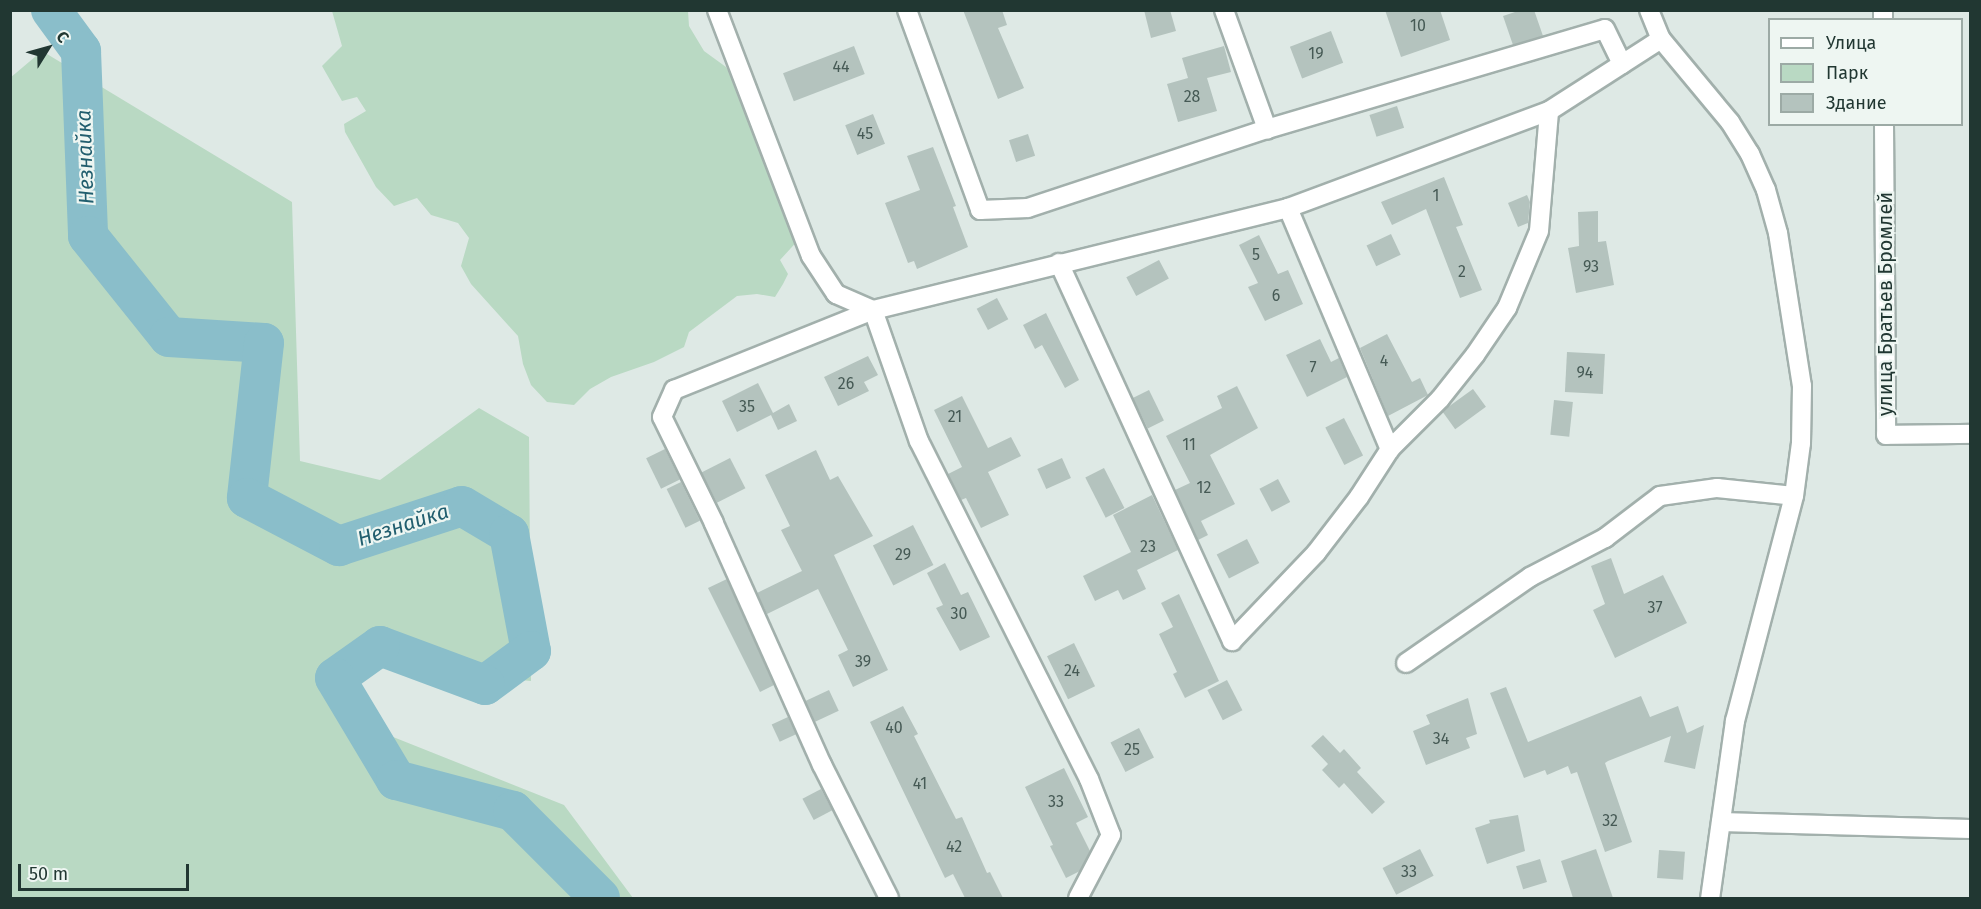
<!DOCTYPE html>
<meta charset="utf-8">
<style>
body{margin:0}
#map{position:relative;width:1981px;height:909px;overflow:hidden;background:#dee9e5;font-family:"Fira Sans",sans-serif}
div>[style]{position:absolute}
.green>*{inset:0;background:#b9d9c3}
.river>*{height:40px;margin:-20px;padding:0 20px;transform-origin:20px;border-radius:20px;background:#8abeca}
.building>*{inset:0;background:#b4c3be;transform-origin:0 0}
.roads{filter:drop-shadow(2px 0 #a2b0ac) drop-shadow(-2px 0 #a2b0ac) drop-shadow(0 2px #a2b0ac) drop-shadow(0 -2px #a2b0ac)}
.minor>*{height:18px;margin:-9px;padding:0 9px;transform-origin:9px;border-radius:9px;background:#fff}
span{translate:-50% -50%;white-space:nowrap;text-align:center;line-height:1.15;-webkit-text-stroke:4.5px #eef6f2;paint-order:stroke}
.number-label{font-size:16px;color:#465a55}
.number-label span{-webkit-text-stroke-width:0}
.street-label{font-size:20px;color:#213732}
.water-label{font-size:21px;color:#215e6e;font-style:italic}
.frame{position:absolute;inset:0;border:12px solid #213732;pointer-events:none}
.legend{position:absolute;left:1768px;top:18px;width:195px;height:108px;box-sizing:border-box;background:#eef6f2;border:2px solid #9caaa5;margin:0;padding:8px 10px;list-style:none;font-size:18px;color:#213732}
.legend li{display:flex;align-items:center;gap:12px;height:30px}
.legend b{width:30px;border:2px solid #9caaa5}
.north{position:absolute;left:18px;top:18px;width:60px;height:60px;-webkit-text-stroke:4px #eef6f2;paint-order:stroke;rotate:53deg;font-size:16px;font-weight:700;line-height:24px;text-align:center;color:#213732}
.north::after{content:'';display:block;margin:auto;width:21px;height:27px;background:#213732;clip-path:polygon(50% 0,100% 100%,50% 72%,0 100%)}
.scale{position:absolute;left:18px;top:864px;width:171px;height:27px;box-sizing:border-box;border:3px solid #213732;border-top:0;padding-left:8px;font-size:18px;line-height:21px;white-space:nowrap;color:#213732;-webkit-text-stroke:4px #eef6f2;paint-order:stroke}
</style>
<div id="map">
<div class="green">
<i style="clip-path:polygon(332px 11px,688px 11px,689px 26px,704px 51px,726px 67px,746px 98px,802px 236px,780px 260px,788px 274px,783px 284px,775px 297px,757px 294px,737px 296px,689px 332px,684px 347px,654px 362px,611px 377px,590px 389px,574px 405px,547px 402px,531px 385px,523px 364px,518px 336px,471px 284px,461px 266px,469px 238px,458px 223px,431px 215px,417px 198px,394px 206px,376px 187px,345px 132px,344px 124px,366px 111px,357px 97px,342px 101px,322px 66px,342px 46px)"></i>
<i style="clip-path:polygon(42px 51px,292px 202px,300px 461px,380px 480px,479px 408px,529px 437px,531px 681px,358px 666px,363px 725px,564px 805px,633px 898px,11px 898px,10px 78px)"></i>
</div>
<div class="river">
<i style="left:51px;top:10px;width:51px;rotate:53.8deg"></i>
<i style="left:81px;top:51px;width:185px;rotate:87.8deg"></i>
<i style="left:88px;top:236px;width:129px;rotate:51.3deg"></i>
<i style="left:169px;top:337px;width:95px;rotate:3.6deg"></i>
<i style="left:264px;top:343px;width:156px;rotate:96.3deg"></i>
<i style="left:247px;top:498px;width:104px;rotate:27.6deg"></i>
<i style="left:339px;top:546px;width:129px;rotate:-18deg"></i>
<i style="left:462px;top:506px;width:55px;rotate:30.8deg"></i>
<i style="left:509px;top:534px;width:119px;rotate:79.4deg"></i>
<i style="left:531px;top:651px;width:57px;rotate:143.5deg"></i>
<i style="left:485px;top:685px;width:112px;rotate:-159.6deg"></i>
<i style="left:380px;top:646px;width:55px;rotate:144.6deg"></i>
<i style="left:335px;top:678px;width:119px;rotate:59.1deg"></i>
<i style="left:396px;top:780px;width:121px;rotate:14.8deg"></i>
<i style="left:513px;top:811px;width:123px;rotate:45deg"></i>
</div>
<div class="building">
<i style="clip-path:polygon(963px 10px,1002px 10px,1007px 25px,998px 28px,1024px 88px,998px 99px)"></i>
<i style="clip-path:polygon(1144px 10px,1170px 10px,1176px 31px,1151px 38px)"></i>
<i style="clip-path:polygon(1385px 10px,1440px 10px,1450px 40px,1401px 57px)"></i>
<i style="clip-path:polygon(1521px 10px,1534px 10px,1543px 36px,1513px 45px,1503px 16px)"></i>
<i style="left:1331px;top:31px;width:34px;height:44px;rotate:69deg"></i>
<i style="left:854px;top:46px;width:30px;height:76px;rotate:69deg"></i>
<i style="clip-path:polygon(1224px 46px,1231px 72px,1207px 78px,1217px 111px,1178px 122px,1167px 84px,1188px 78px,1182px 58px)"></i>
<i style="left:1397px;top:106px;width:23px;height:29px;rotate:72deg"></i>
<i style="left:873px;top:114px;width:32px;height:30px;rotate:68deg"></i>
<i style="left:1028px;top:134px;width:23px;height:20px;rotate:72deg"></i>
<i style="clip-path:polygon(933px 147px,956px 206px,953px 207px,968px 247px,917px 269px,914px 261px,908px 263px,885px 203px,920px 190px,907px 156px)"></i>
<i style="clip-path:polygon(1444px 177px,1463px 225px,1456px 227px,1482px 290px,1460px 298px,1426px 209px,1392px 225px,1381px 202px)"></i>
<i style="clip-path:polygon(1527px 195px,1530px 202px,1528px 223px,1518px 227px,1508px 203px)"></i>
<i style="clip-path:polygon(1598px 211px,1598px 242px,1606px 241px,1614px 285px,1576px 293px,1568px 248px,1579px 246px,1578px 212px)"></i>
<i style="left:1391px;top:234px;width:23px;height:27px;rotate:65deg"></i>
<i style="clip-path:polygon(1259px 235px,1278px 274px,1288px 270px,1303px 304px,1265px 321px,1248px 287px,1258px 283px,1239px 245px)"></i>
<i style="left:1159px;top:260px;width:21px;height:37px;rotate:62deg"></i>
<i style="left:997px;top:298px;width:24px;height:23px;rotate:62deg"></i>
<i style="clip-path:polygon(1046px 313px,1079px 380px,1065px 388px,1042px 345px,1035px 349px,1023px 325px)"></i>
<i style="clip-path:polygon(1387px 334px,1412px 382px,1420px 378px,1428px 395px,1388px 416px,1360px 348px)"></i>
<i style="clip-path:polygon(1320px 339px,1331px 362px,1339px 358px,1347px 377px,1307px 397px,1286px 355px)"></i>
<i style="left:1567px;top:352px;width:38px;height:40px;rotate:3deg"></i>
<i style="clip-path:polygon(868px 356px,878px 375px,864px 382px,869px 391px,838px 406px,824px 377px)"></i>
<i style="clip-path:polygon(758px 383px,773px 413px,789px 404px,797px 421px,778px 430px,771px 415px,737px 432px,722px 401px)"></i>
<i style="clip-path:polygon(1237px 386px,1258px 428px,1210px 455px,1235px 504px,1201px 521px,1208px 535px,1198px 540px,1175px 490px,1190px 483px,1166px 436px,1222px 408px,1217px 396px)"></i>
<i style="left:1473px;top:389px;width:22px;height:38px;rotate:54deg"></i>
<i style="left:1149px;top:390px;width:34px;height:18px;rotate:64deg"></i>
<i style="clip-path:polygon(962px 396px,988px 448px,1011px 437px,1021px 456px,988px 472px,1009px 515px,981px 528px,966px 498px,961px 500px,948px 474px,962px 467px,934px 410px)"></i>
<i style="left:1554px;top:400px;width:19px;height:35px;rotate:6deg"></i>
<i style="left:1344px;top:418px;width:42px;height:21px;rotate:63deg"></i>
<i style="left:665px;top:449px;width:34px;height:21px;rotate:64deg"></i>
<i style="clip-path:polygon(816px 450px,830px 480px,838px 476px,873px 536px,834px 555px,888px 670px,853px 687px,838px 655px,848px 650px,818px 589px,767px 614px,757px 593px,802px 571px,781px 530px,790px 526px,765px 475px)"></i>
<i style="left:730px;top:458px;width:34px;height:32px;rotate:63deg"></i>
<i style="left:1062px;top:458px;width:22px;height:27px;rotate:66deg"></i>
<i style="left:1104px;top:468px;width:45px;height:21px;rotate:63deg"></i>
<i style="left:1278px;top:479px;width:26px;height:21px;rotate:62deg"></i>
<i style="left:681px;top:482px;width:43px;height:16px;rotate:64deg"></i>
<i style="clip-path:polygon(1152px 495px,1178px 550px,1137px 570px,1146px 589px,1123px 600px,1118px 590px,1095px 601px,1083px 576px,1131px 552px,1113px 515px)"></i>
<i style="left:913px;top:525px;width:45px;height:45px;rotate:63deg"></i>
<i style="left:1247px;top:539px;width:27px;height:34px;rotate:63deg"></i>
<i style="clip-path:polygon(1611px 558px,1624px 594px,1663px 575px,1687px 623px,1615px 658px,1593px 610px,1605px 604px,1591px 566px)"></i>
<i style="clip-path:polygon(945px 563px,961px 595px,968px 592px,990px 637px,960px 651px,936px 608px,943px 605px,927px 573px)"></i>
<i style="clip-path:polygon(727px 579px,774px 685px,760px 692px,708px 588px)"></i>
<i style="clip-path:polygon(1179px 594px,1219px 681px,1185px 698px,1173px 674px,1177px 672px,1159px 634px,1173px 627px,1161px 603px)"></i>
<i style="left:1074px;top:643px;width:48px;height:30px;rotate:64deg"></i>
<i style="left:1227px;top:680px;width:34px;height:22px;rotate:63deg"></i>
<i style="clip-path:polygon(1506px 687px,1528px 742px,1641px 696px,1650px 717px,1678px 706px,1687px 733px,1704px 725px,1695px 769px,1664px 762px,1671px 736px,1608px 761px,1605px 763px,1632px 842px,1605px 852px,1577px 772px,1571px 774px,1568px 766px,1547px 775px,1545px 770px,1524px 778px,1490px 693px)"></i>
<i style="left:829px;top:690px;width:23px;height:26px;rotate:65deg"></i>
<i style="clip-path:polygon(1468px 698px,1477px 734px,1466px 738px,1470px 748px,1426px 765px,1413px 731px,1430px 724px,1426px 715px)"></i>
<i style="clip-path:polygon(903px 706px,918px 734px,914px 736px,956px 819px,962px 817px,987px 873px,990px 872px,1003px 898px,965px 898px,953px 874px,945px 878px,870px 722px)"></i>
<i style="left:788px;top:717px;width:19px;height:18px;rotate:65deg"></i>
<i style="left:1139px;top:728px;width:33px;height:32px;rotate:63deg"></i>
<i style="clip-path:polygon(1323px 735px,1340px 753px,1344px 749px,1361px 768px,1357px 772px,1385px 802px,1372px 814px,1344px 783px,1339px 788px,1322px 770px,1328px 764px,1311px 746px)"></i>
<i style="clip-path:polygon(1064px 768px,1088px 817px,1076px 823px,1090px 851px,1080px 871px,1066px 878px,1050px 846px,1053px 845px,1025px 787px)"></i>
<i style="left:821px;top:789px;width:24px;height:21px;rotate:62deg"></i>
<i style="clip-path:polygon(1518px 815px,1525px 851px,1487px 864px,1475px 828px,1490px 823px,1489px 820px)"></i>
<i style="left:1420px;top:849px;width:30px;height:42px;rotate:63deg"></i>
<i style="clip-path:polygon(1596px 849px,1613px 898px,1573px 898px,1561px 861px)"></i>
<i style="left:1659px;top:850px;width:26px;height:28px;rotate:4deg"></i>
<i style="left:1540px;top:859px;width:24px;height:25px;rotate:73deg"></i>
</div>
<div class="roads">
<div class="minor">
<i style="left:717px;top:10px;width:263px;rotate:69.1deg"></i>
<i style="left:811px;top:256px;width:45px;rotate:56.7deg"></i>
<i style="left:836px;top:294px;width:40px;rotate:23.4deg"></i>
<i style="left:873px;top:310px;width:139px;rotate:70.7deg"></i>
<i style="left:919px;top:441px;width:378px;rotate:63.3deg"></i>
<i style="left:1089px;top:779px;width:60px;rotate:68.6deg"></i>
<i style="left:1111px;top:835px;width:71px;rotate:117.6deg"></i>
<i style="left:907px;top:10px;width:213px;rotate:69.9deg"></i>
<i style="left:980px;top:210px;width:48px;rotate:-2.4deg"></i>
<i style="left:1028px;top:208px;width:252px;rotate:-18.3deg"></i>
<i style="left:1267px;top:129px;width:352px;rotate:-16.5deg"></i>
<i style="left:1605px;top:29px;width:39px;rotate:64deg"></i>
<i style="left:1224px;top:10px;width:127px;rotate:70.1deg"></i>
<i style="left:1649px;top:10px;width:31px;rotate:68deg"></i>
<i style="left:1661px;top:39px;width:108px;rotate:50.3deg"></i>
<i style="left:1730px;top:122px;width:38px;rotate:58deg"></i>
<i style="left:1750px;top:154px;width:39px;rotate:66deg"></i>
<i style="left:1766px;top:190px;width:45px;rotate:74.4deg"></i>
<i style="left:1778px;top:233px;width:155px;rotate:81.1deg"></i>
<i style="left:1802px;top:386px;width:57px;rotate:91deg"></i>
<i style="left:1801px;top:443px;width:53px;rotate:97.5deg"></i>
<i style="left:1794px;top:496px;width:233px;rotate:104.7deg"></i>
<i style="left:1735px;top:721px;width:179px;rotate:98deg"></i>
<i style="left:1883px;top:10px;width:10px;rotate:90deg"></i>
<i style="left:1884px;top:124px;width:311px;rotate:89.6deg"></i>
<i style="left:1886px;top:435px;width:84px;rotate:-0.7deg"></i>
<i style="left:1288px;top:208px;width:262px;rotate:67.1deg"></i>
<i style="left:1059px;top:263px;width:416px;rotate:65.4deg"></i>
<i style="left:1232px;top:641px;width:122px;rotate:-46.3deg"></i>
<i style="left:1316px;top:553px;width:71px;rotate:-52.5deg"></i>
<i style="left:1359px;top:497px;width:57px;rotate:-57.1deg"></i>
<i style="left:1390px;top:449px;width:71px;rotate:-45deg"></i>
<i style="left:1440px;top:399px;width:56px;rotate:-51.5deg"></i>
<i style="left:1475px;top:355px;width:57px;rotate:-55.8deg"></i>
<i style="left:1507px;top:308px;width:83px;rotate:-67.4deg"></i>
<i style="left:1539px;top:231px;width:120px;rotate:-85.2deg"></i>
<i style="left:1406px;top:663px;width:151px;rotate:-34.7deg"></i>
<i style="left:1530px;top:577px;width:85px;rotate:-27.5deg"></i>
<i style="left:1605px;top:538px;width:69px;rotate:-37.4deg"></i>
<i style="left:1660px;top:496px;width:58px;rotate:-8deg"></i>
<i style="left:1717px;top:488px;width:77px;rotate:5.9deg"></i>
<i style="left:1721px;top:822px;width:249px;rotate:1.6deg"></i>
<i style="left:889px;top:898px;width:149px;rotate:-116.7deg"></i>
<i style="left:822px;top:765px;width:265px;rotate:-114.1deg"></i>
<i style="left:714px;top:523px;width:118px;rotate:-116.1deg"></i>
<i style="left:662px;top:417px;width:30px;rotate:-66deg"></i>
<i style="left:674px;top:390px;width:214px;rotate:-21.9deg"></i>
<i style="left:873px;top:310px;width:427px;rotate:-13.8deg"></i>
<i style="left:1288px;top:208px;width:278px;rotate:-20.4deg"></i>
<i style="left:1549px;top:111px;width:133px;rotate:-32.7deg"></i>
</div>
</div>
<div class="number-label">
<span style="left:1418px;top:26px">10</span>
<span style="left:1316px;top:54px">19</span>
<span style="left:841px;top:67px">44</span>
<span style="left:1192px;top:97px">28</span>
<span style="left:865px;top:134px">45</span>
<span style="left:1436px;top:196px">1</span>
<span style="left:1256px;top:255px">5</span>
<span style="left:1591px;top:267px">93</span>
<span style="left:1462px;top:272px">2</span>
<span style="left:1276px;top:296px">6</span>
<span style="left:1384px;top:361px">4</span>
<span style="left:1313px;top:368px">7</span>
<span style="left:1585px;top:373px">94</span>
<span style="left:846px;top:384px">26</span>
<span style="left:747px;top:407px">35</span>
<span style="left:955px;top:417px">21</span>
<span style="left:1189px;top:445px">11</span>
<span style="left:1204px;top:488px">12</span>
<span style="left:1148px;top:547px">23</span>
<span style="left:903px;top:555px">29</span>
<span style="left:1655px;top:608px">37</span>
<span style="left:959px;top:614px">30</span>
<span style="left:863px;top:662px">39</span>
<span style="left:1072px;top:671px">24</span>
<span style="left:894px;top:728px">40</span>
<span style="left:1441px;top:739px">34</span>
<span style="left:1132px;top:750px">25</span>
<span style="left:920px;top:784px">41</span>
<span style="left:1056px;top:802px">33</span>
<span style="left:1610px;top:821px">32</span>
<span style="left:954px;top:847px">42</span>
<span style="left:1409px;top:872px">33</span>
</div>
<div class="street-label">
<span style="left:1885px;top:304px;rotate:-90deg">улица Братьев Бромлей</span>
</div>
<div class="water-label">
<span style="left:85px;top:157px;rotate:-92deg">Незнайка</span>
<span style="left:403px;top:525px;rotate:-18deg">Незнайка</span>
</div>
<div class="frame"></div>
<ul class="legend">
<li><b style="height:8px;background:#fff"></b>Улица</li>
<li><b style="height:16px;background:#b9d9c3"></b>Парк</li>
<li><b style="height:16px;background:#b4c3be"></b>Здание</li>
</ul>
<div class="north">С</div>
<div class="scale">50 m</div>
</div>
